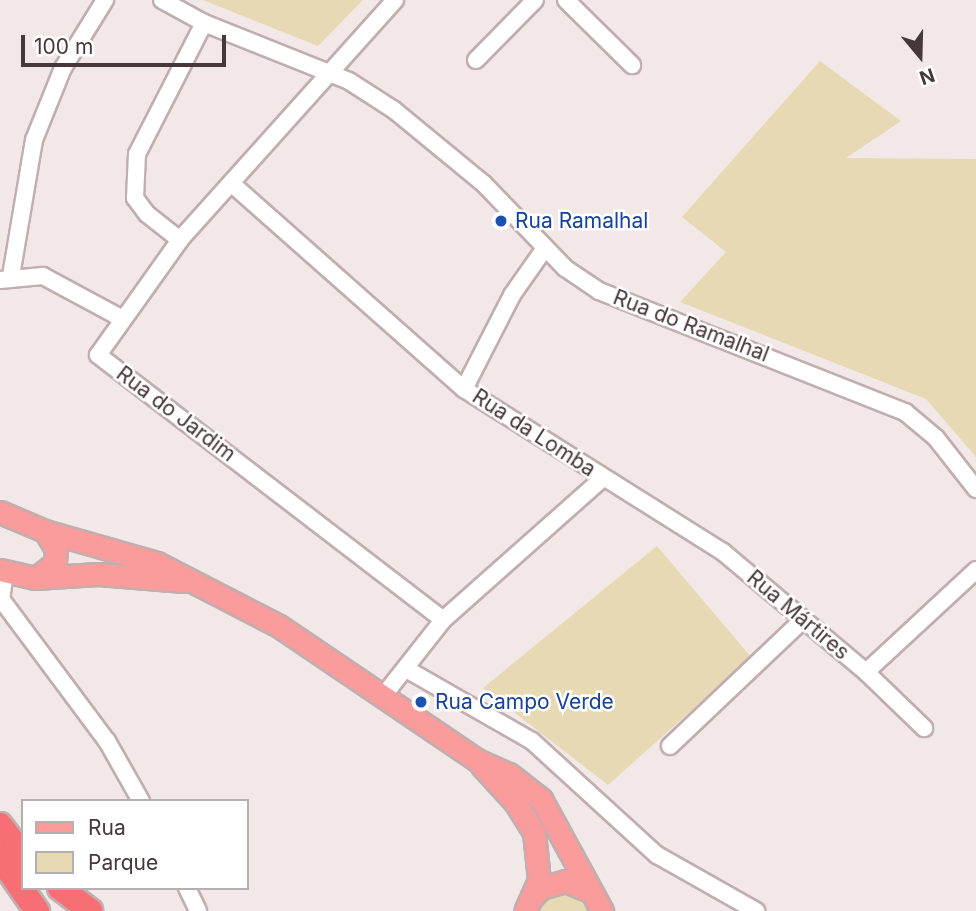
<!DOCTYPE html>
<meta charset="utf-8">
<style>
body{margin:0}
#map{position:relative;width:976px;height:911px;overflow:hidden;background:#f3e8e8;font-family:Inter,sans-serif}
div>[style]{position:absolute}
.green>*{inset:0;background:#e6d9b3}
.roads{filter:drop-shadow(2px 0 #c1aeaf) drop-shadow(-2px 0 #c1aeaf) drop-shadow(0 2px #c1aeaf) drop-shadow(0 -2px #c1aeaf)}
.minor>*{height:16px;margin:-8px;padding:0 8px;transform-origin:8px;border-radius:8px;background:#fff}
.major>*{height:21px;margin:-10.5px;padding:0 10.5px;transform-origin:10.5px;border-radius:10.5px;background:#fa9c9b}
.highway>*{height:24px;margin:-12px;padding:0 12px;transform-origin:12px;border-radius:12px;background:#f76f74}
.dots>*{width:19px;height:19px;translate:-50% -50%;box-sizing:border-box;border:4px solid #fff;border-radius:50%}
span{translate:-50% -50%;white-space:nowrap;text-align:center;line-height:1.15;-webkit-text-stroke:5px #fff;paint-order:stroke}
.transit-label{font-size:21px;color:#164399}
.left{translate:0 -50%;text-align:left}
.street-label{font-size:21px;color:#463739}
.legend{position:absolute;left:21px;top:799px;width:228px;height:91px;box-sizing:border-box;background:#fff;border:2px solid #b5afb0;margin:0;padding:9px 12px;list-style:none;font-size:21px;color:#463739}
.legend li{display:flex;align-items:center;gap:14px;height:35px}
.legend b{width:35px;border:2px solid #b5afb0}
.north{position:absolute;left:885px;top:21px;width:70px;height:70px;-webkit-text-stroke:5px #fff;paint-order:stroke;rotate:161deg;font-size:19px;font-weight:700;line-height:28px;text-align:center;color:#463739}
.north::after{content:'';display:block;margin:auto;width:24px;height:32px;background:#463739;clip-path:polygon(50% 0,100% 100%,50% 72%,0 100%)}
.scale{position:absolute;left:21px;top:35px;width:205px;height:32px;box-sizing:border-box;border:4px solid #463739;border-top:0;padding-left:9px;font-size:21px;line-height:24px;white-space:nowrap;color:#463739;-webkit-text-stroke:5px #fff;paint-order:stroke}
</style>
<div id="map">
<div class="green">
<i style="clip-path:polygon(203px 0,363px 0,318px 46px)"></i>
<i style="clip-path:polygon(820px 61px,901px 121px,846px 158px,976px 159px,976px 457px,926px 399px,680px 302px,726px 252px,682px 217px)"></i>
<i style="clip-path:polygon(657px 546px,751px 657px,608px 785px,483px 688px)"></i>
<i style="clip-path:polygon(562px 894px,578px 898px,589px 911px,538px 911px,545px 901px)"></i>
</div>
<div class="roads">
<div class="minor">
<i style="left:162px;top:0;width:48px;rotate:28.7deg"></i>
<i style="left:204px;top:23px;width:156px;rotate:21.8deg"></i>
<i style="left:349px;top:81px;width:54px;rotate:32.8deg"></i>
<i style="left:394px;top:110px;width:115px;rotate:39.4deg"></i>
<i style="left:483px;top:183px;width:118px;rotate:46deg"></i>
<i style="left:565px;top:268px;width:41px;rotate:34.1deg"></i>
<i style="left:599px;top:291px;width:329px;rotate:21.6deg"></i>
<i style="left:905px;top:412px;width:40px;rotate:40deg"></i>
<i style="left:936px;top:438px;width:65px;rotate:51.9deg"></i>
<i style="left:395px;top:0;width:322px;rotate:131.9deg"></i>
<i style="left:180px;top:240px;width:141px;rotate:125.5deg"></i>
<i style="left:98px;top:355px;width:435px;rotate:37.5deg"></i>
<i style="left:566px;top:0;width:93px;rotate:44.6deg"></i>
<i style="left:476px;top:60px;width:84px;rotate:-45.5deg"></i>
<i style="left:231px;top:183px;width:311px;rotate:41.5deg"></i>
<i style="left:464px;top:389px;width:306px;rotate:32.2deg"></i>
<i style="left:723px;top:552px;width:187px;rotate:40deg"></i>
<i style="left:866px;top:672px;width:81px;rotate:44deg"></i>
<i style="left:180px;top:240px;width:42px;rotate:-141.8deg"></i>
<i style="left:147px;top:214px;width:20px;rotate:-127deg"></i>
<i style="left:135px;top:198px;width:44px;rotate:-87.4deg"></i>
<i style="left:137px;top:154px;width:147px;rotate:-62.9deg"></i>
<i style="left:11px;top:276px;width:138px;rotate:-80.4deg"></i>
<i style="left:34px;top:140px;width:78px;rotate:-68.1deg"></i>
<i style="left:63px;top:68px;width:80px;rotate:-58.3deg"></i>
<i style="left:0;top:280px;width:43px;rotate:-5.3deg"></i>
<i style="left:43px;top:276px;width:89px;rotate:28.3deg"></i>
<i style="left:464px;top:389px;width:106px;rotate:-62.9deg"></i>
<i style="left:512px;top:295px;width:57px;rotate:-54.9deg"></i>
<i style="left:5px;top:572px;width:27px;rotate:98deg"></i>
<i style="left:1px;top:599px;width:177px;rotate:53.3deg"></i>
<i style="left:107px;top:741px;width:69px;rotate:60.5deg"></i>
<i style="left:408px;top:670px;width:143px;rotate:29.8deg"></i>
<i style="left:532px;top:741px;width:169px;rotate:42.4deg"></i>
<i style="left:657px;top:855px;width:114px;rotate:29.5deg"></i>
<i style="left:866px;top:672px;width:150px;rotate:-42.8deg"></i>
<i style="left:384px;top:695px;width:95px;rotate:-51.8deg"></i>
<i style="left:443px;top:620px;width:214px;rotate:-41.6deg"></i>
<i style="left:670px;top:746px;width:185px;rotate:-43.5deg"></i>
<i style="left:187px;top:888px;width:25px;rotate:64deg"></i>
</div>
<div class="major">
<i style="left:0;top:512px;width:49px;rotate:22.9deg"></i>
<i style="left:45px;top:531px;width:116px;rotate:15.9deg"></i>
<i style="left:157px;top:563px;width:137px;rotate:27.3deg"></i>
<i style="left:279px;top:626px;width:239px;rotate:34.1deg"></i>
<i style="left:477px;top:760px;width:35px;rotate:24deg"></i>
<i style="left:509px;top:774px;width:41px;rotate:38deg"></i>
<i style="left:541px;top:799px;width:128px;rotate:61.4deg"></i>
<i style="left:0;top:570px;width:36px;rotate:13deg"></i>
<i style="left:35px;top:578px;width:63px;rotate:-3.6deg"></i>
<i style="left:98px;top:574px;width:86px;rotate:4.7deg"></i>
<i style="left:36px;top:578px;width:24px;rotate:-38deg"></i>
<i style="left:55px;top:563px;width:14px;rotate:-86deg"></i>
<i style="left:56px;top:549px;width:21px;rotate:-121deg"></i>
<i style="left:481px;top:765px;width:50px;rotate:47.4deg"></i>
<i style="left:515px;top:802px;width:36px;rotate:58deg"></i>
<i style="left:534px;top:832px;width:48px;rotate:84.1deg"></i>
<i style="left:539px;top:880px;width:34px;rotate:114deg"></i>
<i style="left:532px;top:897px;width:13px;rotate:-45deg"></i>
<i style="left:541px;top:888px;width:26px;rotate:-16deg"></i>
<i style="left:566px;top:881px;width:25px;rotate:23deg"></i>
</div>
<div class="highway">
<i style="left:0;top:825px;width:38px;rotate:53deg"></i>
<i style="left:0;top:858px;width:65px;rotate:55.1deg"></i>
<i style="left:60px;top:888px;width:38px;rotate:37deg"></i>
</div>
</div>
<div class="dots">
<i style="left:501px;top:221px;background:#1a4fb4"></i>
<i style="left:421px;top:702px;background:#1a4fb4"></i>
</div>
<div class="transit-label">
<span class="left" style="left:515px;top:221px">Rua Ramalhal</span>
<span class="left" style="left:435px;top:702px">Rua Campo Verde</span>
</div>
<div class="street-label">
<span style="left:691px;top:326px;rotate:21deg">Rua do Ramalhal</span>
<span style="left:176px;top:414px;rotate:37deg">Rua do Jardim</span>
<span style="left:534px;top:433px;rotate:33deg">Rua da Lomba</span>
<span style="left:798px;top:615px;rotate:40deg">Rua Mártires</span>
</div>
<ul class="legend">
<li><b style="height:9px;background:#fa9c9b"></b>Rua</li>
<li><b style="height:19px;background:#e6d9b3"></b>Parque</li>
</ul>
<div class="north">N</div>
<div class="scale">100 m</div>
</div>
